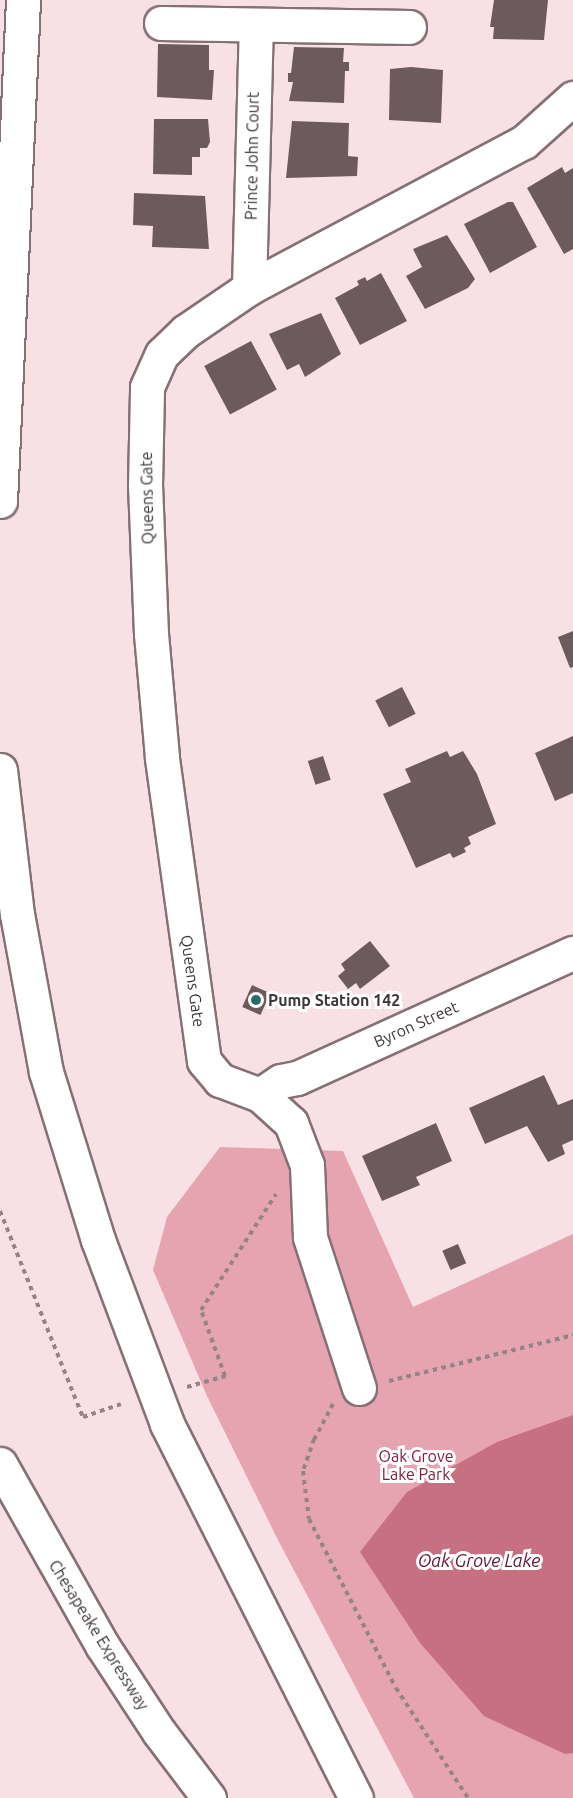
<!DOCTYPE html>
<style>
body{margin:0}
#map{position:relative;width:573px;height:1798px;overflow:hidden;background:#f8e1e5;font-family:Ubuntu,sans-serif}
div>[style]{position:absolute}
.green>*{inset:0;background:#e6a3b0}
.water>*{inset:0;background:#c67082}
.building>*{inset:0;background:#6d5a5d;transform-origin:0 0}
.path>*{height:4px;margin-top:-2px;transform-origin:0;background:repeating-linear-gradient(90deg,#948487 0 4.5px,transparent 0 9px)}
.roads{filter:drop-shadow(2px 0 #857175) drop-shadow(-2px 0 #857175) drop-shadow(0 2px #857175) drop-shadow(0 -2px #857175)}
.minor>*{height:33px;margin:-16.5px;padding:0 16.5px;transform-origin:16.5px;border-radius:16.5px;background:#fff}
.highway>*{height:33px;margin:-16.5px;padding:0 16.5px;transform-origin:16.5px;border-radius:16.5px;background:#fff}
.dots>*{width:16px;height:16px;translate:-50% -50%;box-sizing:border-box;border:3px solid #fff;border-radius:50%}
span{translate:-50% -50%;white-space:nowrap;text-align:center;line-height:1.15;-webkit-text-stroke:6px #fff;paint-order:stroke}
.street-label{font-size:16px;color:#3e3537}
.poi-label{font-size:16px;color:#3e3537;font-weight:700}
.left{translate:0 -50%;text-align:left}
.park-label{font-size:16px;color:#841c3e}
.water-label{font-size:18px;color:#64152e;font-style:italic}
</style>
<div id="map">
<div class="green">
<i style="clip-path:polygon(220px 1147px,343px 1151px,413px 1307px,573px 1234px,573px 1798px,414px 1798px,278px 1540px,207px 1396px,153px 1270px,167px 1217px)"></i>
</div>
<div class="water">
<i style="clip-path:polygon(573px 1415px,573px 1753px,565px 1754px,484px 1716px,420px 1643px,360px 1552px,407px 1492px,497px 1442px)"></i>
</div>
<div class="building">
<i style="clip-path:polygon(494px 0,548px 0,544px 40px,493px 39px,494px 27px,490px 27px)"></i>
<i style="clip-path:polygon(158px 44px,209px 45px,209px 70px,214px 70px,212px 100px,157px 97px)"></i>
<i style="clip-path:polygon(294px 47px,344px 48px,343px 62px,349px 62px,349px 71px,345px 71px,344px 103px,289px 101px,293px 82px,288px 82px,288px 73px,291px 73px)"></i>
<i style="clip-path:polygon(411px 67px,443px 70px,441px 123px,389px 120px,390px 69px)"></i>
<i style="clip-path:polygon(154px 119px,208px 119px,210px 142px,207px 148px,200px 148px,200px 157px,192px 157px,192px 175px,153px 174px)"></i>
<i style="clip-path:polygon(292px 121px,349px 123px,348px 156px,358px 157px,357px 176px,286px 178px)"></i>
<i style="clip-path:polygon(562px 167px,565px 173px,573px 168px,573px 249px,564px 254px,527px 188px)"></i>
<i style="clip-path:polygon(134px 193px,205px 196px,209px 249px,152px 247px,153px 226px,133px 225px)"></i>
<i style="clip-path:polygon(508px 202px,513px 202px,537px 247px,490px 273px,464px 224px)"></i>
<i style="clip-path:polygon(447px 235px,475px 279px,468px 288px,425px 309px,406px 276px,422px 267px,413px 249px)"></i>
<i style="clip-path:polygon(381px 273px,407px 321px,360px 345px,335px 298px,359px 285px,357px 281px,365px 277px,367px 281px)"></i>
<i style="clip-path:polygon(321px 313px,341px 354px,305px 377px,299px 364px,287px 370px,269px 334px)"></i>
<i style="left:251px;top:341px;width:55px;height:53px;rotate:62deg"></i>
<i style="clip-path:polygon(573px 631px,573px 667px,570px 668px,558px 637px)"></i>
<i style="left:402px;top:687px;width:30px;height:30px;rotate:63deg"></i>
<i style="clip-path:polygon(573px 736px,573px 793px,555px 801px,535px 753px)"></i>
<i style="clip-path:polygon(447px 751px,450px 757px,463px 751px,477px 774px,496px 824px,468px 837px,471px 844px,464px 848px,466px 852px,453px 858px,450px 853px,416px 868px,383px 794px,411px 782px,405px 769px)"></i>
<i style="left:323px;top:756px;width:25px;height:16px;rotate:72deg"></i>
<i style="clip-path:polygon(370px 941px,390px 966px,360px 989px,356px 983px,348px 989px,338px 976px,345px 970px,341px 964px)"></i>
<i style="left:252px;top:985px;width:20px;height:24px;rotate:24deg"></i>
<i style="clip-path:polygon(544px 1075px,558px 1105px,573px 1099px,573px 1140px,562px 1145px,565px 1154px,548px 1162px,527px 1126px,485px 1144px,469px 1108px)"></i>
<i style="clip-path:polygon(436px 1123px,452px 1161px,416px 1177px,420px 1185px,382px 1201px,362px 1156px)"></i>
<i style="left:458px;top:1244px;width:21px;height:17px;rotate:67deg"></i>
</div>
<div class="path">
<i style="left:0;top:1211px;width:222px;rotate:68.1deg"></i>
<i style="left:83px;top:1417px;width:40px;rotate:-18.9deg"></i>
<i style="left:389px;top:1381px;width:190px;rotate:-14deg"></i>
<i style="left:187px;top:1387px;width:40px;rotate:-16deg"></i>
<i style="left:225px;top:1376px;width:70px;rotate:-110deg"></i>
<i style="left:201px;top:1310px;width:138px;rotate:-57.1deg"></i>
<i style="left:333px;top:1404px;width:40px;rotate:118deg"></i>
<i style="left:314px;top:1439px;width:34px;rotate:109deg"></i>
<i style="left:303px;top:1471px;width:48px;rotate:82.9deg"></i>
<i style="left:309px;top:1519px;width:190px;rotate:62.8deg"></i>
<i style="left:396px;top:1688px;width:131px;rotate:56.8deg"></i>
</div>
<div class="roads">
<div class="minor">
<i style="left:161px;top:23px;width:248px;rotate:0.9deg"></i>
<i style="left:249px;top:288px;width:263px;rotate:-88.5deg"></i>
<i style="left:260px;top:1095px;width:25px;rotate:-34deg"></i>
<i style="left:281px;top:1081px;width:16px;rotate:-11deg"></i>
<i style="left:297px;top:1078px;width:303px;rotate:-24.4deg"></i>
<i style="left:359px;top:1388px;width:159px;rotate:-108deg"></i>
<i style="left:310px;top:1237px;width:72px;rotate:-92.4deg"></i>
<i style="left:307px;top:1165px;width:45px;rotate:-110.9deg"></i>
<i style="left:291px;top:1123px;width:42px;rotate:-137.9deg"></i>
<i style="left:260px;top:1095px;width:43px;rotate:-159.4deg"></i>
<i style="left:220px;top:1080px;width:25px;rotate:-130deg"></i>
<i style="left:204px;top:1061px;width:307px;rotate:-97.9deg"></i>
<i style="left:162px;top:757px;width:123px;rotate:-95.1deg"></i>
<i style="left:151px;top:634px;width:148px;rotate:-92.3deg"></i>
<i style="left:145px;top:486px;width:99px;rotate:-88.8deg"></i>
<i style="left:147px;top:387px;width:36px;rotate:-66deg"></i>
<i style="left:162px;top:354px;width:33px;rotate:-44deg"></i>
<i style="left:186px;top:331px;width:76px;rotate:-34.3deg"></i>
<i style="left:249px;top:288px;width:311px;rotate:-28deg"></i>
<i style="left:524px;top:142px;width:66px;rotate:-41.9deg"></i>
</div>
<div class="highway">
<i style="left:0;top:501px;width:502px;rotate:-87.37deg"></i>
<i style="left:0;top:770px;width:145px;rotate:83.3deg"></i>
<i style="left:17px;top:914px;width:161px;rotate:79.6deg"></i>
<i style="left:46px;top:1072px;width:176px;rotate:72.8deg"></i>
<i style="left:98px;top:1240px;width:197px;rotate:69.4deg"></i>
<i style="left:167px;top:1424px;width:419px;rotate:63.2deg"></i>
<i style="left:0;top:1464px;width:208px;rotate:60.6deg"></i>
<i style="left:102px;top:1645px;width:104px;rotate:56.8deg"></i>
<i style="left:159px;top:1732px;width:83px;rotate:52.9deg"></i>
</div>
</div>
<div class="dots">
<i style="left:256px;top:1000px;background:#246e67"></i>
</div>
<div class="street-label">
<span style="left:252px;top:156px;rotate:-89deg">Prince John Court</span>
<span style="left:147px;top:498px;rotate:-91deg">Queens Gate</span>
<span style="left:193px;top:981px;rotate:82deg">Queens Gate</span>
<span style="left:416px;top:1024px;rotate:-24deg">Byron Street</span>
<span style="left:99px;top:1635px;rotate:58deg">Chesapeake Expressway</span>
</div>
<div class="poi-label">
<span class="left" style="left:268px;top:1000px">Pump Station 142</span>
</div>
<div class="park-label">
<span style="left:416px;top:1465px">Oak Grove<br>Lake Park</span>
</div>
<div class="water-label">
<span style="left:479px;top:1560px">Oak Grove Lake</span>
</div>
</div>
